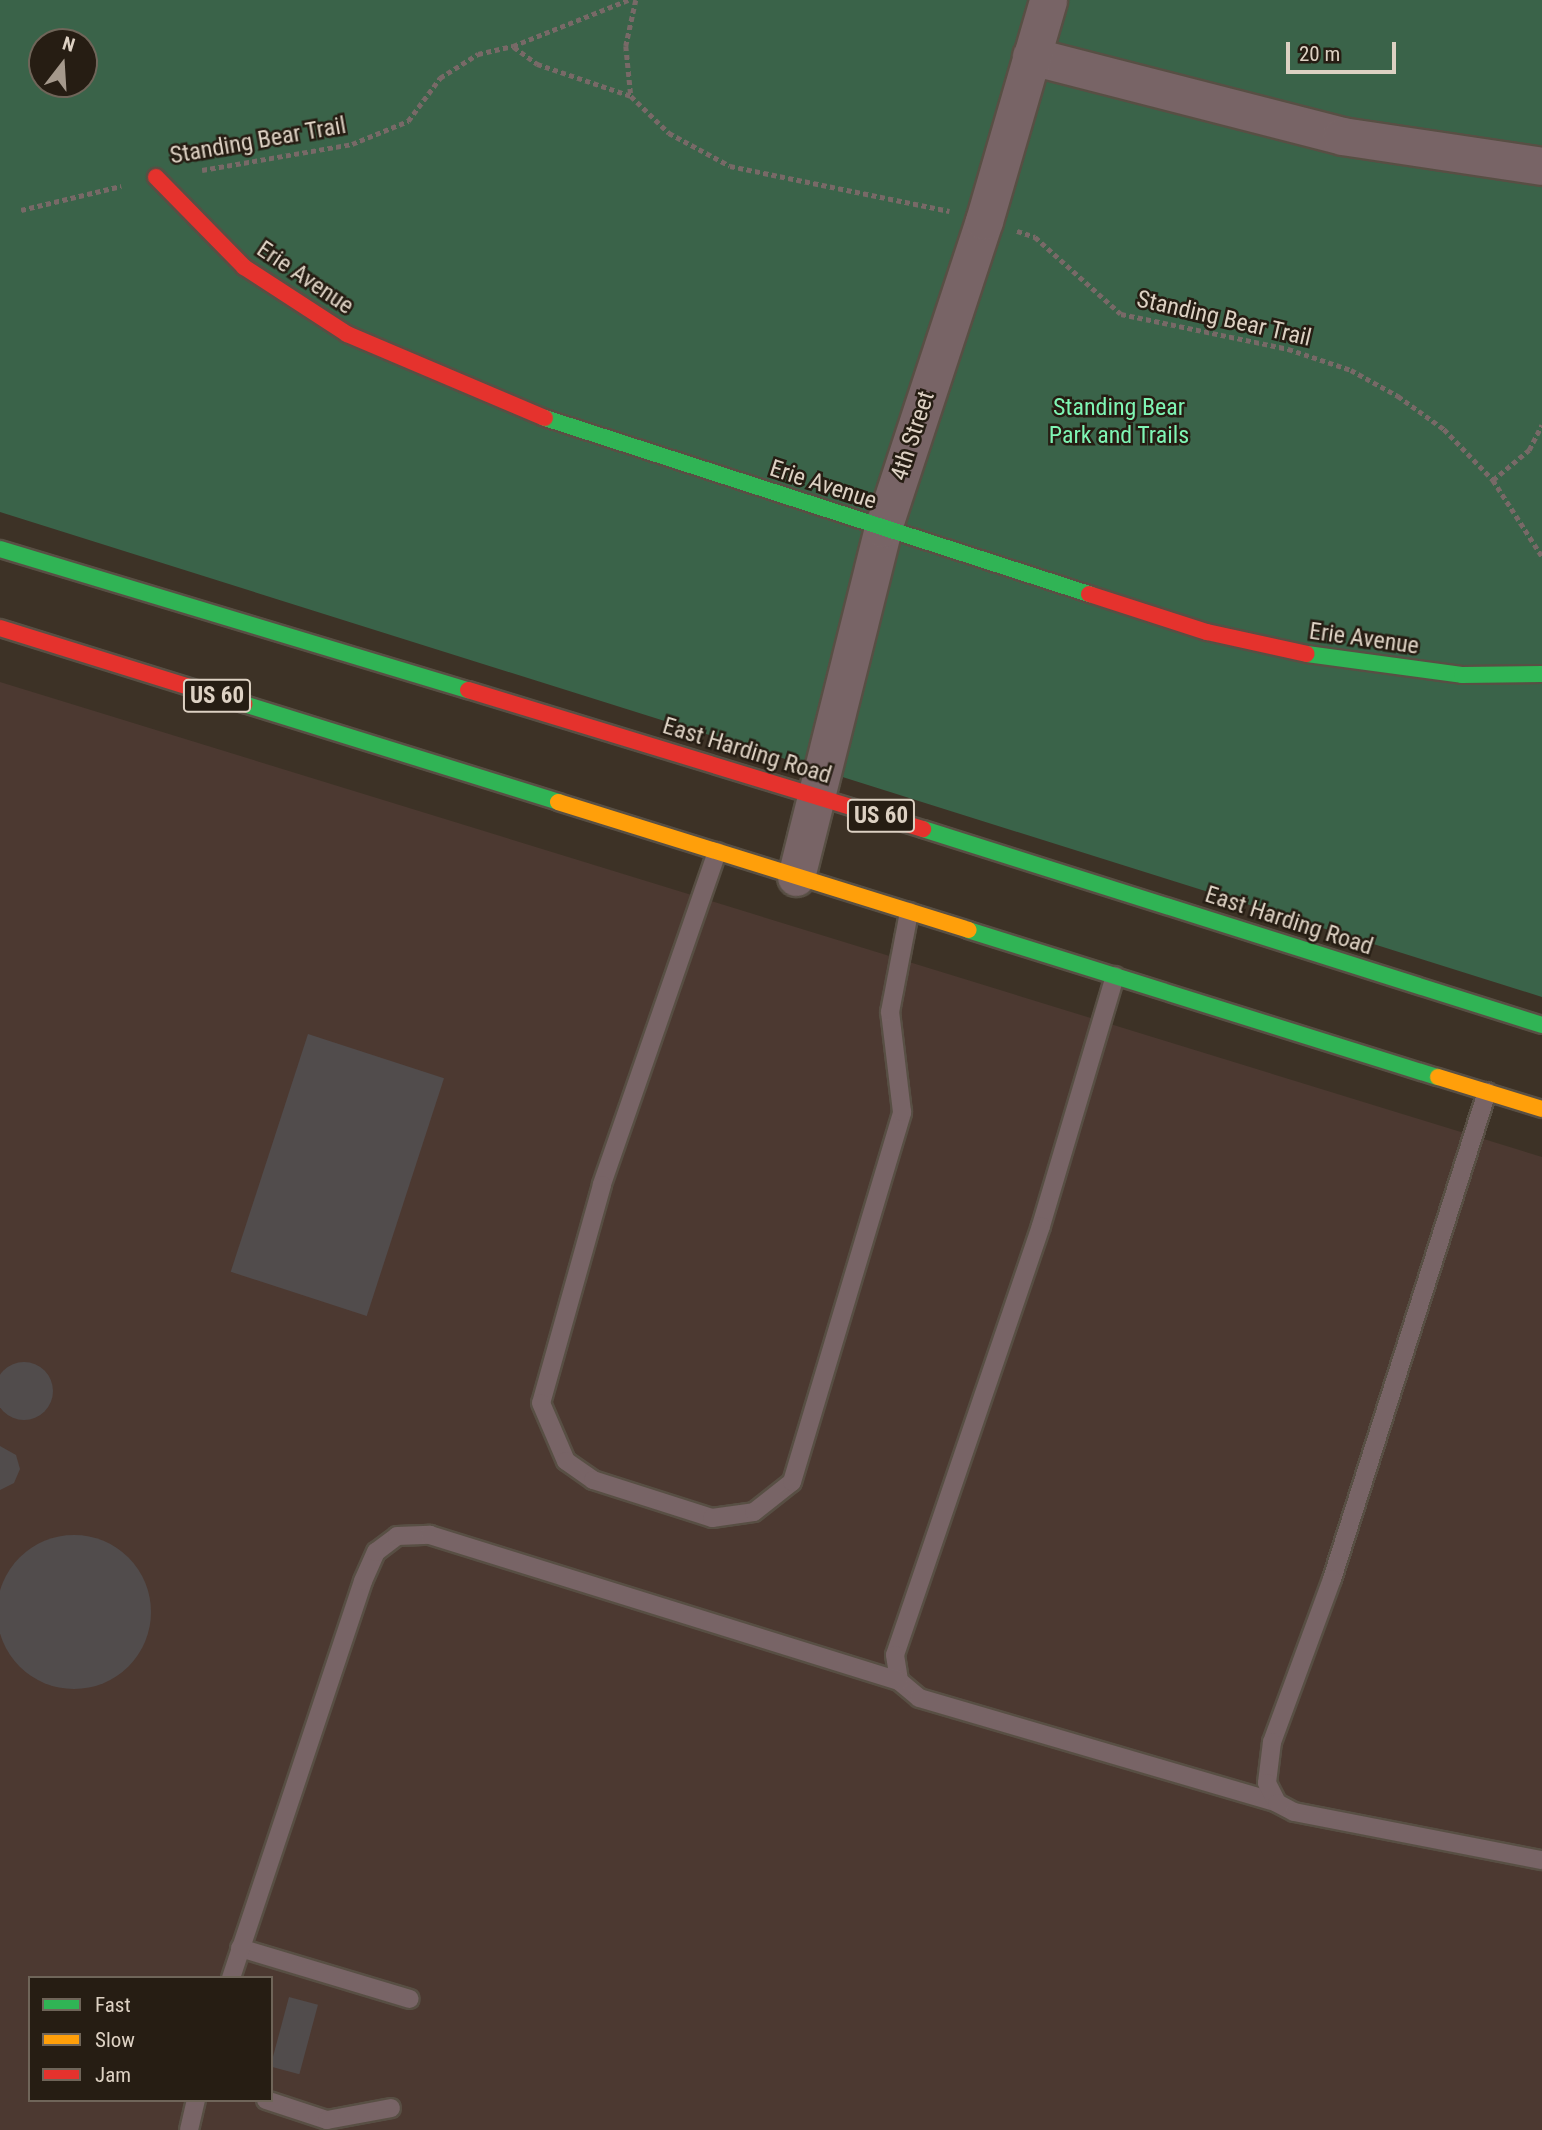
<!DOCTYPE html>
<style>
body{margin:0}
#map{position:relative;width:1542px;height:2130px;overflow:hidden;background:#3d3226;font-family:"Roboto Condensed",sans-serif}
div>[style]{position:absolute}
.industrial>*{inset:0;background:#4c3931}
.green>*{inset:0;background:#3a6349}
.building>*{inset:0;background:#514c4c;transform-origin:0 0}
.round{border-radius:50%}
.path>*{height:4.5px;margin-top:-2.25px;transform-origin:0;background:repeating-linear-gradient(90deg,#786967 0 5px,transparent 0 8.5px)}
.roads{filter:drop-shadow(2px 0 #584f44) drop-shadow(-2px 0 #584f44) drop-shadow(0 2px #584f44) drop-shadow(0 -2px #584f44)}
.lane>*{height:18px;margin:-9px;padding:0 9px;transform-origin:9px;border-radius:9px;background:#786466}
.street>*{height:37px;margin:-18.5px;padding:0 18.5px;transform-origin:18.5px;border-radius:18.5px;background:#786466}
.fast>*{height:16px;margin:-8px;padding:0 8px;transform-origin:8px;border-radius:8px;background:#30b455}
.slow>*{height:16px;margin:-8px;padding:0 8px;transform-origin:8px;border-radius:8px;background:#ff9f0a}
.jam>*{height:16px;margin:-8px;padding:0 8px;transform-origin:8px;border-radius:8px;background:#e5322d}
span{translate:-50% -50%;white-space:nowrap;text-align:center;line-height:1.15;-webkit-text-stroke:5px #261d13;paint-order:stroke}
.shield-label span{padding:2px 5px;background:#261d13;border:2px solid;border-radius:5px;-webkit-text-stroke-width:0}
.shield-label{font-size:23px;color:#ddd1c3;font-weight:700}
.street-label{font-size:24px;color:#ddd1c3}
.park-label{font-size:24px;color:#7ff5b4}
.legend{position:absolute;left:28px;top:1976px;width:245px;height:126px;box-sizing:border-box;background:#261d13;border:2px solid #6f6559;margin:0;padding:9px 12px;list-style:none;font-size:21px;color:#ddd1c3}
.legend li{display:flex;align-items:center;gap:14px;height:35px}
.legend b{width:35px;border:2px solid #6f6559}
.north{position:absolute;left:28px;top:28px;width:70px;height:70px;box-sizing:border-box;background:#261d13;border:2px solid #6f6559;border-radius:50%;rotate:17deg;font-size:19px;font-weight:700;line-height:28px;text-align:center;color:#ddd1c3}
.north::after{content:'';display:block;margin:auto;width:24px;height:32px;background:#a5998c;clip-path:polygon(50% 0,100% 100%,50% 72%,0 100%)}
.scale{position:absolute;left:1286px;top:42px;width:110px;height:32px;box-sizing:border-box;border:4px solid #ddd1c3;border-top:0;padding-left:9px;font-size:21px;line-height:24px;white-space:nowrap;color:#ddd1c3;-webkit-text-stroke:5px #261d13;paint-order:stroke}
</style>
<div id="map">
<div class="industrial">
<i style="clip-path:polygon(evenodd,0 682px,1542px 1157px,1542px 2130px,0 2130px,0 682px,30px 1978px,271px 1978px,271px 2100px,30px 2100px,30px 1978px)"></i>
</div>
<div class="green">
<i style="clip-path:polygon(evenodd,0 0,1542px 0,1542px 997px,0 512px,0 0,42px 42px,84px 42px,84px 84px,42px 84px,42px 42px)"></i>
</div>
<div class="building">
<i style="left:308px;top:1034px;width:143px;height:250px;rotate:18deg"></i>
<i class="round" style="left:-5px;top:1362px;width:58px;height:58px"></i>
<i style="clip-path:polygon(0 1446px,16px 1455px,20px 1469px,14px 1483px,0 1490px)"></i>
<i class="round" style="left:-3px;top:1535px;width:154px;height:154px"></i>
<i style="left:289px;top:1997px;width:30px;height:72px;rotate:15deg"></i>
</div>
<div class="path">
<i style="left:636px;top:0;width:47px;rotate:102.3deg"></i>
<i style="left:626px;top:46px;width:50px;rotate:84.3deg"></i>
<i style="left:631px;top:96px;width:53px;rotate:44.2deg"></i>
<i style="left:669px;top:133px;width:69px;rotate:28.4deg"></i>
<i style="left:730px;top:166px;width:224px;rotate:11.6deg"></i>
<i style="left:514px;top:47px;width:29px;rotate:36deg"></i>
<i style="left:537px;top:64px;width:99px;rotate:18.8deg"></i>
<i style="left:202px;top:170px;width:152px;rotate:-9.8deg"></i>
<i style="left:352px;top:144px;width:61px;rotate:-22.3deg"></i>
<i style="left:408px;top:121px;width:54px;rotate:-53.3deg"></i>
<i style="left:440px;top:78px;width:45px;rotate:-32.3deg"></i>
<i style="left:478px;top:54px;width:36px;rotate:-13deg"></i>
<i style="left:513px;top:46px;width:124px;rotate:-21.8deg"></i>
<i style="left:21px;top:210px;width:103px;rotate:-13.5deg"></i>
<i style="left:1017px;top:231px;width:19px;rotate:18deg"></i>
<i style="left:1035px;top:237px;width:115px;rotate:41.8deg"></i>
<i style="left:1121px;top:314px;width:171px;rotate:11.8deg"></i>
<i style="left:1288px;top:349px;width:66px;rotate:18.4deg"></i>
<i style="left:1351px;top:370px;width:54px;rotate:29deg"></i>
<i style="left:1398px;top:396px;width:57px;rotate:35.7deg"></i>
<i style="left:1444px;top:429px;width:71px;rotate:46.1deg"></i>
<i style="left:1493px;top:480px;width:90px;rotate:57.2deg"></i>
<i style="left:1493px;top:480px;width:47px;rotate:-39.8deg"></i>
<i style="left:1529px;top:450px;width:28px;rotate:-63deg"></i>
</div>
<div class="roads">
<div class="lane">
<i style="left:717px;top:852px;width:352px;rotate:109.1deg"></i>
<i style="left:602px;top:1185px;width:226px;rotate:105.6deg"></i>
<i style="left:541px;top:1403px;width:63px;rotate:66.7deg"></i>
<i style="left:566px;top:1461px;width:33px;rotate:35deg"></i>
<i style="left:593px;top:1480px;width:125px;rotate:17.7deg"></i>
<i style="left:712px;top:1518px;width:42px;rotate:-8.1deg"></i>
<i style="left:754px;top:1512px;width:48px;rotate:-38.3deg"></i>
<i style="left:792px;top:1482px;width:386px;rotate:-73.4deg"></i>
<i style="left:902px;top:1112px;width:101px;rotate:-96.8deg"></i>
<i style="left:890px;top:1012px;width:102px;rotate:-79.2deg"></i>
<i style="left:1115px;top:976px;width:261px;rotate:106.5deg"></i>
<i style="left:1041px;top:1226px;width:453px;rotate:108.8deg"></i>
<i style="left:895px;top:1655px;width:26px;rotate:81deg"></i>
<i style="left:899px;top:1681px;width:26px;rotate:40deg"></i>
<i style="left:919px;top:1698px;width:373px;rotate:16.3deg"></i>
<i style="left:1487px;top:1092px;width:511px;rotate:107.65deg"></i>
<i style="left:1332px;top:1579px;width:174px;rotate:110.2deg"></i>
<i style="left:1272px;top:1742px;width:41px;rotate:97deg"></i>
<i style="left:1267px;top:1783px;width:22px;rotate:63deg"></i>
<i style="left:1277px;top:1803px;width:19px;rotate:28deg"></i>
<i style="left:1294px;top:1812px;width:253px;rotate:11deg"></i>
<i style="left:240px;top:1948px;width:177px;rotate:16.7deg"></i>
<i style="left:231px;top:1978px;width:418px;rotate:-71.6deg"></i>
<i style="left:363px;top:1581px;width:32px;rotate:-66deg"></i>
<i style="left:376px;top:1552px;width:26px;rotate:-37deg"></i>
<i style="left:397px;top:1536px;width:33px;rotate:-2deg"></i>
<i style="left:430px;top:1535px;width:491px;rotate:17.3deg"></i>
<i style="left:266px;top:2100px;width:64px;rotate:18.2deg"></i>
<i style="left:327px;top:2120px;width:65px;rotate:-10.6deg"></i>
<i style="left:189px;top:2130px;width:31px;rotate:-77deg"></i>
</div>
<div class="street">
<i style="left:1031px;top:56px;width:321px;rotate:14.4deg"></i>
<i style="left:1342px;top:136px;width:202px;rotate:8.5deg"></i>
<i style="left:796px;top:877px;width:360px;rotate:-76deg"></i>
<i style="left:883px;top:528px;width:323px;rotate:-71.8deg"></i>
<i style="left:984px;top:221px;width:230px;rotate:-73.8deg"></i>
</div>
<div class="fast">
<i style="left:545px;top:418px;width:572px;rotate:17.93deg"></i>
<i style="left:0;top:549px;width:489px;rotate:16.8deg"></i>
<i style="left:1307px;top:654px;width:156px;rotate:7.7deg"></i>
<i style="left:1462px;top:675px;width:80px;rotate:-0.7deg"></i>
<i style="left:244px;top:704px;width:329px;rotate:17.3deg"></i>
<i style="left:923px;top:829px;width:649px;rotate:17.57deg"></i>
<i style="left:968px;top:930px;width:492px;rotate:17.4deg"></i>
</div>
<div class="slow">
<i style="left:558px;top:802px;width:430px;rotate:17.3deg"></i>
<i style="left:1438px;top:1077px;width:109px;rotate:17.1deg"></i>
</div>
<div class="jam">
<i style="left:156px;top:177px;width:126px;rotate:45.6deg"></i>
<i style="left:244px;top:267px;width:123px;rotate:33deg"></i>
<i style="left:347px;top:334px;width:215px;rotate:23deg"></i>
<i style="left:1089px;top:594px;width:124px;rotate:17.9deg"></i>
<i style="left:1207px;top:632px;width:102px;rotate:12.4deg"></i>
<i style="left:0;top:628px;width:256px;rotate:17.3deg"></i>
<i style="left:468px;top:690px;width:476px;rotate:17deg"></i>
</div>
</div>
<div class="shield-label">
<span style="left:217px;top:696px">US 60</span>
<span style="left:881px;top:816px">US 60</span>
</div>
<div class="street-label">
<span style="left:258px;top:141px;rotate:-10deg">Standing Bear Trail</span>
<span style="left:305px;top:278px;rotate:34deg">Erie Avenue</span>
<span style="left:1224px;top:319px;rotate:13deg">Standing Bear Trail</span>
<span style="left:913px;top:436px;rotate:-72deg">4th Street</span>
<span style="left:823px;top:485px;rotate:18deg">Erie Avenue</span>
<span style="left:1364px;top:639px;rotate:8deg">Erie Avenue</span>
<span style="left:747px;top:751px;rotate:17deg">East Harding Road</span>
<span style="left:1289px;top:921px;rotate:18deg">East Harding Road</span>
</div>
<div class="park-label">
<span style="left:1119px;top:422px">Standing Bear<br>Park and Trails</span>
</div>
<ul class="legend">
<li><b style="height:9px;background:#30b455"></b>Fast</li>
<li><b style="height:9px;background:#ff9f0a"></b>Slow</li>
<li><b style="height:9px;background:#e5322d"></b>Jam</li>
</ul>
<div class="north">N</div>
<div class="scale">20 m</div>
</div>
